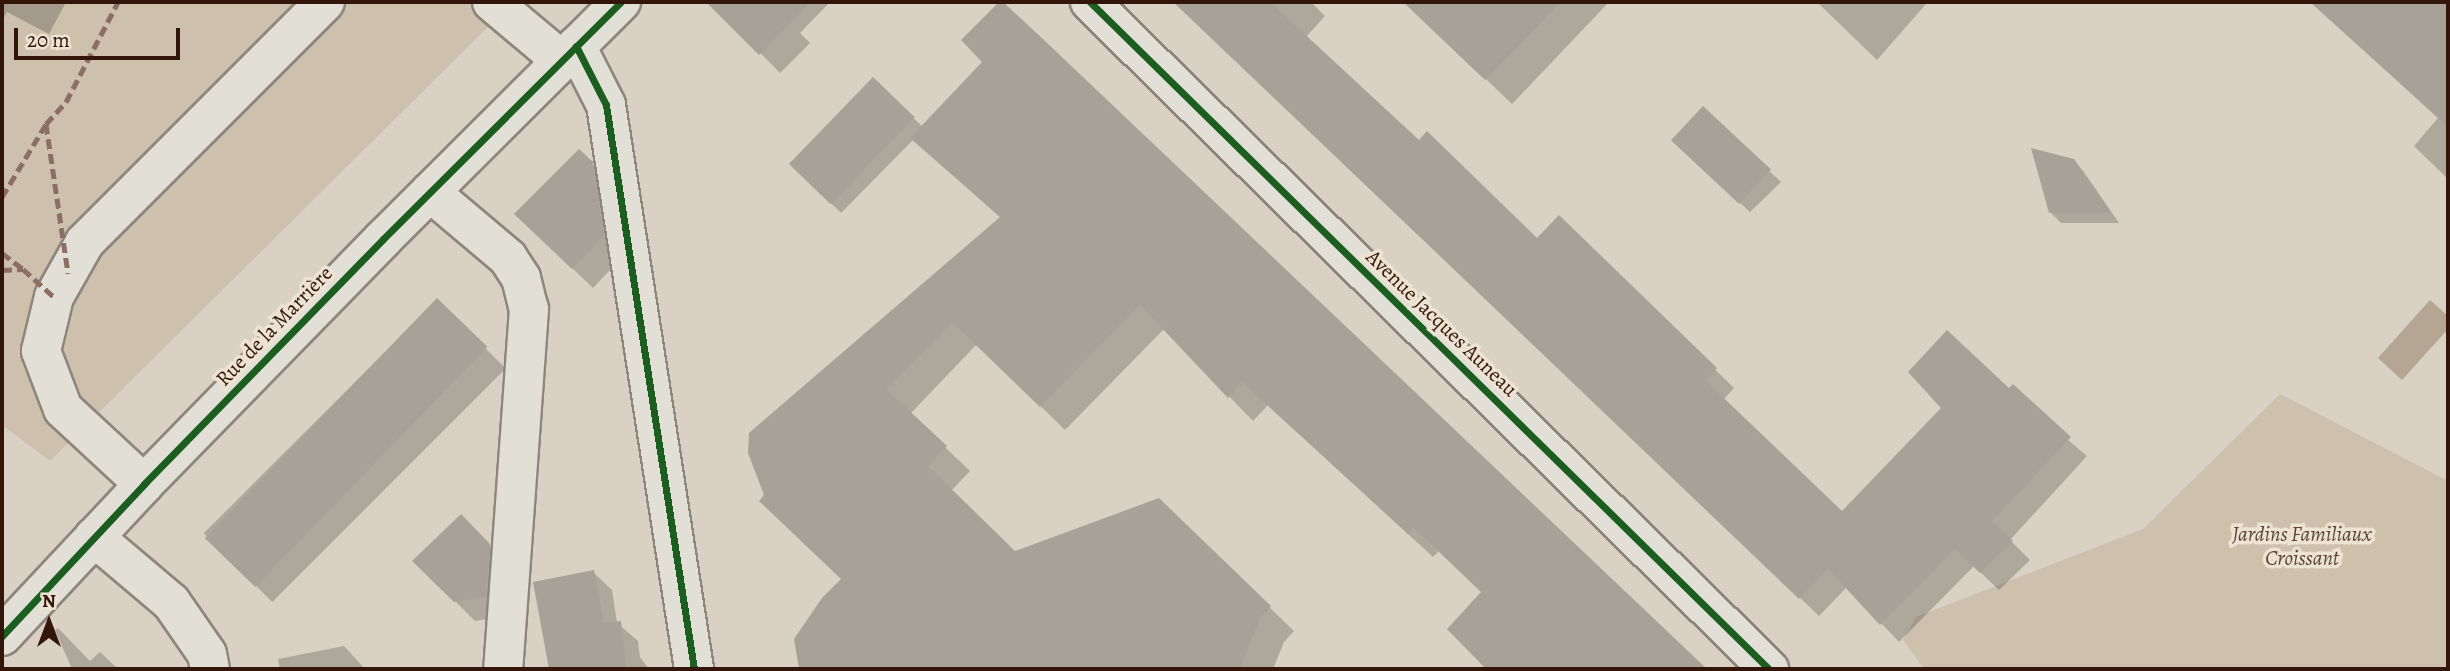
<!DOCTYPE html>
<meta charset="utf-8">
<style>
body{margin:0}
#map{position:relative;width:2450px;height:671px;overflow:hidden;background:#d9d1c3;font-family:Alegreya,serif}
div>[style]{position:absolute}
.green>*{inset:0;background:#cdc1ae}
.water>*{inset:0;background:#b5a693}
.shadow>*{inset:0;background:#0003;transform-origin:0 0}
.building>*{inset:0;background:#a8a197;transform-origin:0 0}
.roads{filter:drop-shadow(2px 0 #8e867d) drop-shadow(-2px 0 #8e867d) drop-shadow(0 2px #8e867d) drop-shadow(0 -2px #8e867d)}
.minor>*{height:38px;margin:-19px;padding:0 19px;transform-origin:19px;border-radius:19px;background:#e2dfd7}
.quiet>*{height:5px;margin-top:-2.5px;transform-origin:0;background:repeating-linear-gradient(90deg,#8d6e63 0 10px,transparent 0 15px)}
.cycleway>*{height:7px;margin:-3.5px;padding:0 3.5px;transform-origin:3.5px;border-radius:3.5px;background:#1b5e20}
span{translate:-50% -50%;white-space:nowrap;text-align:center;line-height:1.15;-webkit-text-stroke:7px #ece3d3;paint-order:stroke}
.street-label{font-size:21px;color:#33150a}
.park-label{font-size:21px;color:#5e4536;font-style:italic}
.frame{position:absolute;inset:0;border:4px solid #33150a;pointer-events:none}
.north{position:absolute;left:14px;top:587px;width:70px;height:70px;-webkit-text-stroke:5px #ece3d3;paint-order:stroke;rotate:0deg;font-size:19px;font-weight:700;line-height:28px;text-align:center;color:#33150a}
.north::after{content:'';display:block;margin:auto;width:24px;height:32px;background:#33150a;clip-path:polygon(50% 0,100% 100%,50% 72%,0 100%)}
.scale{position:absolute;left:14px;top:28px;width:166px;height:32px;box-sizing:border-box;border:4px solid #33150a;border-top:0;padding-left:9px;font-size:21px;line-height:24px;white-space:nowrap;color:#33150a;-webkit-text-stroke:5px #ece3d3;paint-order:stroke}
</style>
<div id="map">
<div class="green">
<i style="clip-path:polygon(2px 2px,513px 2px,50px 461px,2px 425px)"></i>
<i style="clip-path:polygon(2280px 394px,2448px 481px,2448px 669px,1924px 669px,1903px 640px,1916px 617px,2143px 529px)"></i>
</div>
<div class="water">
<i style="clip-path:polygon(2430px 300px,2448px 316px,2448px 329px,2402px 380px,2378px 358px)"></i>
</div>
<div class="shadow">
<i style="clip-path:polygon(2px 2px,66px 2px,49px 34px,7px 12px,2px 21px)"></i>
<i style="clip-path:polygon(710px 2px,830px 2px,800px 33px,810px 43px,780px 73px)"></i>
<i style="clip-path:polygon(1173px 2px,1311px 2px,1325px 16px,1306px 37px,1419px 142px,1537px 241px,1559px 217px,1734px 388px,1723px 400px,1842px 514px,2009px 390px,2087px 456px,2010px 540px,2030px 560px,1999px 590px,1974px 566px,1899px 642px,1847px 587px,1819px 616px,1420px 233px,1418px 235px)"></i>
<i style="clip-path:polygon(1405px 2px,1609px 2px,1512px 104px)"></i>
<i style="clip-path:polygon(1817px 2px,1924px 2px,1926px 4px,1877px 60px)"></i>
<i style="clip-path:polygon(2315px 2px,2442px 2px,2448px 8px,2448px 179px,2414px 146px,2438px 118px)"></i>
<i style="clip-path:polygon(873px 80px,923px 127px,1704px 669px,1489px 669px,1450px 629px,1483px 593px,1439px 551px,1433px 557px,1268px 405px,1253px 421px,1164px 329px,1065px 430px,977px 344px,910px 414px,970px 471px,951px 491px,1015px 553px,1158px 500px,1294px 631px,1284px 642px,1273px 669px,1075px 669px,1061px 655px,1060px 669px,807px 669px,800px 662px,842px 579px,785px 525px,1001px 218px,914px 139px,841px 213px,790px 163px)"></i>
<i style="clip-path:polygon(1703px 109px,1781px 182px,1750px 212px,1684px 151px)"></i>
<i style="clip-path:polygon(579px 151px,612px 184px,623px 256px,593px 288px,537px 234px)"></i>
<i style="clip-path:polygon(2073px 160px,2084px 172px,2119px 223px,2061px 223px,2050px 212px)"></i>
<i style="left:437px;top:300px;width:97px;height:330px;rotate:45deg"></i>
<i style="clip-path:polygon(460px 516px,509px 566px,506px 616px,475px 621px,415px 561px)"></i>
<i style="clip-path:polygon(593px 572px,612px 590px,617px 623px,638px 641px,640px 657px,649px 669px,551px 669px,535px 583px)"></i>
<i style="clip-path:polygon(58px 628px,90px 661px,100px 652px,118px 669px,72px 669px,55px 630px)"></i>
<i style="clip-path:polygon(344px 646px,365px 669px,280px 669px,278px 659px)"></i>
</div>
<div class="building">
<i style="clip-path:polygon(706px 2px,811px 2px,759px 55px)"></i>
<i style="clip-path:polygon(999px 2px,1003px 2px,1045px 41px,1707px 669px,1486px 669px,1447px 629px,1481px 592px,1414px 528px,1408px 534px,1242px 382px,1228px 398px,1140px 305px,1040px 407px,952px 322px,886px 389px,947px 446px,928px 466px,1015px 551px,1159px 498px,1271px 606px,1260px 618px,1240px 669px,799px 669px,794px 639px,822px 598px,841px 579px,759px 501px,764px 495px,748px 453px,749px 433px,1000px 217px,910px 138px,982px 62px,961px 40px)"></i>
<i style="clip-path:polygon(1174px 2px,1270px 2px,1419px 140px,1427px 131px,1537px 238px,1559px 215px,1717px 368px,1706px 381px,1842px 511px,1941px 408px,1908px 372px,1947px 330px,2009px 388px,2013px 384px,2071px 437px,1992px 521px,2013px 541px,1980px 573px,1955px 549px,1880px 625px,1828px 569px,1799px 599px)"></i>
<i style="clip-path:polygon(1403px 2px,1561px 2px,1485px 80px)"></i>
<i style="clip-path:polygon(2310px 2px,2448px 2px,2448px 127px)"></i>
<i style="left:873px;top:77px;width:58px;height:121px;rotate:44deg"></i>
<i style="left:1703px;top:106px;width:93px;height:47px;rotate:43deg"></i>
<i style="clip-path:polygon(2031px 148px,2074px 159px,2111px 213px,2049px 213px)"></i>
<i style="clip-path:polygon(579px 149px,593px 162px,604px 236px,572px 269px,514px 214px)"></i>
<i style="left:437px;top:298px;width:70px;height:334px;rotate:44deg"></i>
<i style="clip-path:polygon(461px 514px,490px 544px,486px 597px,454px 602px,412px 561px)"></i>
<i style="clip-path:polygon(594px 570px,604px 623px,621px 621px,626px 669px,549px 669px,533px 582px)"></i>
</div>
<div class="roads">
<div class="minor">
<i style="left:492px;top:2px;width:90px;rotate:40deg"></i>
<i style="left:1090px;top:2px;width:952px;rotate:44.49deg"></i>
<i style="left:576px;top:46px;width:66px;rotate:63deg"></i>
<i style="left:606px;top:105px;width:571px;rotate:81.13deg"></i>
<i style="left:430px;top:192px;width:102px;rotate:40.2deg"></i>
<i style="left:508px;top:258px;width:24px;rotate:57deg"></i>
<i style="left:521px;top:278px;width:32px;rotate:76deg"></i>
<i style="left:529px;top:309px;width:361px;rotate:94.1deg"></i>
<i style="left:144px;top:484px;width:110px;rotate:-137.2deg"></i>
<i style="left:63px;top:409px;width:62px;rotate:-110.8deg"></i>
<i style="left:41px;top:351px;width:56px;rotate:-76.5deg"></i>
<i style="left:54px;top:297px;width:63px;rotate:-60.6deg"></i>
<i style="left:85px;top:242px;width:339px;rotate:-45deg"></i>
<i style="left:94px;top:537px;width:101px;rotate:40.2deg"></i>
<i style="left:171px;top:602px;width:63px;rotate:55.3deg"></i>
<i style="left:207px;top:654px;width:15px;rotate:79deg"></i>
<i style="left:2px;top:636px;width:208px;rotate:-46.9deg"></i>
<i style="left:144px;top:484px;width:342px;rotate:-45.7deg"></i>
<i style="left:383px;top:239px;width:336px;rotate:-44.9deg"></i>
</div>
</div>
<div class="quiet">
<i style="left:46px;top:124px;width:151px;rotate:81.6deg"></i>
<i style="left:2px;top:197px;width:85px;rotate:-58.9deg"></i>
<i style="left:46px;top:124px;width:30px;rotate:-48deg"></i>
<i style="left:66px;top:102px;width:113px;rotate:-62.5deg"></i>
<i style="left:2px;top:253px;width:26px;rotate:37deg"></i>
<i style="left:2px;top:270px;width:21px;rotate:-3deg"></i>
<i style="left:23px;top:269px;width:42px;rotate:42.1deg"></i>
</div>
<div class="cycleway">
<i style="left:1090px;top:2px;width:952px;rotate:44.49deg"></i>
<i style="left:576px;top:46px;width:66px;rotate:63deg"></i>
<i style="left:606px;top:105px;width:571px;rotate:81.13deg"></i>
<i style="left:2px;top:636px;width:208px;rotate:-46.9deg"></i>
<i style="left:144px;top:484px;width:342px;rotate:-45.7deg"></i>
<i style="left:383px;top:239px;width:336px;rotate:-44.9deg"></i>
</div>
<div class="street-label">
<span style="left:1442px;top:323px;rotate:44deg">Avenue Jacques Auneau</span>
<span style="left:274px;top:326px;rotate:-46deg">Rue de la Marrière</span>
</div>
<div class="park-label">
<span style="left:2302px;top:546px">Jardins Familiaux<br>Croissant</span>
</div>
<div class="frame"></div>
<div class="north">N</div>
<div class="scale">20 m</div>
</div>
